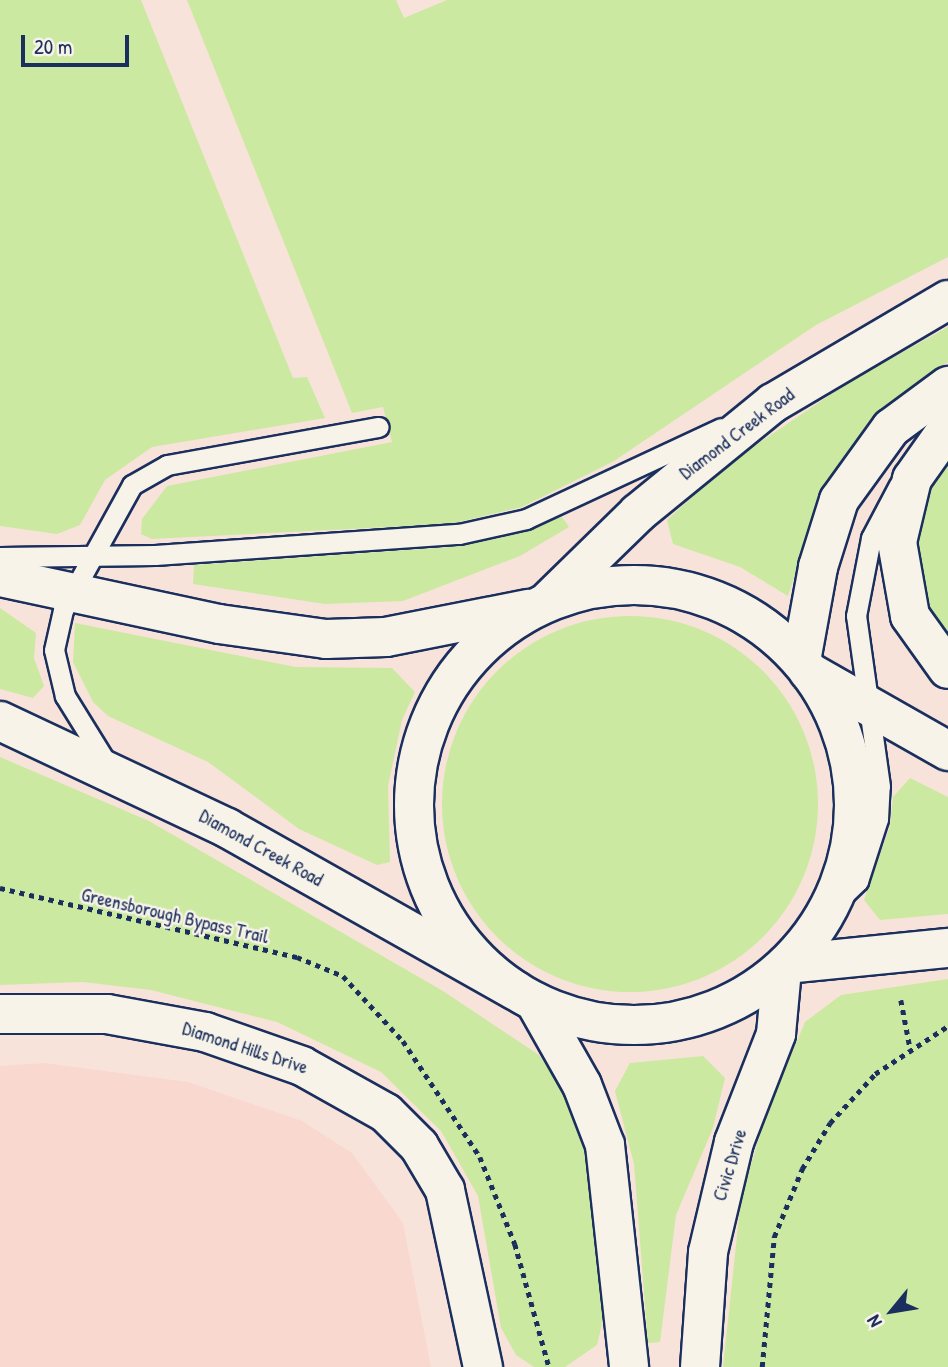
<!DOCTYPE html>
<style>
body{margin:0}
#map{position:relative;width:948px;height:1367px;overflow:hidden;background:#f8e3da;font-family:"Patrick Hand",sans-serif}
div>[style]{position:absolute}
.built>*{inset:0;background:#f9d8d0}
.green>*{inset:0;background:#cce9a1}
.round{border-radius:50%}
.path>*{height:4.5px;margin-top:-2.25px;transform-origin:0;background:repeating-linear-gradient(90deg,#1b2f5e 0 5px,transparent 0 10px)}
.roads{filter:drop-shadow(2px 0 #1b2f5e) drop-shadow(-2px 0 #1b2f5e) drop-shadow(0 2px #1b2f5e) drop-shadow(0 -2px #1b2f5e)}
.lane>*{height:19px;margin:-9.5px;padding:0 9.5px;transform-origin:9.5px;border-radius:9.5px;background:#f7f3e8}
.street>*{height:38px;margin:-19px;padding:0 19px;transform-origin:19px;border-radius:19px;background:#f7f3e8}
.secondary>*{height:38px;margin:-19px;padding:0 19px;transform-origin:19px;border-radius:19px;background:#f7f3e8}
.primary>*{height:38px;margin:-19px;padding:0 19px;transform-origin:19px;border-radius:19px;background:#f7f3e8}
.highway>*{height:38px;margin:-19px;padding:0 19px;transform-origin:19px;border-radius:19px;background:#f7f3e8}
.highway>.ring{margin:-19px;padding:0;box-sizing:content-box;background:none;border:38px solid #f7f3e8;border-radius:50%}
span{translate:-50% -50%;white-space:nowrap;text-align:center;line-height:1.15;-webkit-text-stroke:5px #f7f3e8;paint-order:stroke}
.street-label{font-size:19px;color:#1b2f5e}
.north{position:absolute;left:857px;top:1276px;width:70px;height:70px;-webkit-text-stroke:5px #f7f3e8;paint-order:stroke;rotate:240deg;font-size:19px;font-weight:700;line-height:28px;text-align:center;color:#1b2f5e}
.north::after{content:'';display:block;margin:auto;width:24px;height:32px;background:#1b2f5e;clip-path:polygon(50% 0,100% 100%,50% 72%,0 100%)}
.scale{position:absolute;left:21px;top:35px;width:108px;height:32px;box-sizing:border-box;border:4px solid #1b2f5e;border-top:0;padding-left:9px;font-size:21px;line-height:24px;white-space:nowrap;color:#1b2f5e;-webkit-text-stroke:5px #f7f3e8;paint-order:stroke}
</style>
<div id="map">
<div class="built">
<i style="clip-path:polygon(44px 1063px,188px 1082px,302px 1121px,352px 1153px,403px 1223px,431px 1367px,0 1367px,0 1066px)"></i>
</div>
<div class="green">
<i style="clip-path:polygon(0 0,141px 0,293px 378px,307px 377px,325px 418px,152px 447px,105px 480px,80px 525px,57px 534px,0 526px)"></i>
<i style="clip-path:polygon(187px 0,396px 0,404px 18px,447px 0,948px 0,948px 257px,816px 325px,614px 461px,522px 507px,450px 524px,152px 539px,141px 534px,142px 519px,167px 486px,392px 442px,383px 407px,352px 413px)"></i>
<i style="clip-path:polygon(948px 327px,948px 362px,871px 420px,823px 487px,788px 596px,740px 567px,673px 544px,667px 520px,728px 464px,849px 382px)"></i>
<i style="clip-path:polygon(948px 451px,948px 644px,927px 608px,915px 533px,929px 483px)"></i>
<i style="clip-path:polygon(562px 517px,569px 527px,520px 556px,403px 601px,325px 604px,193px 584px,194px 565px,451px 547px)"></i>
<i style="clip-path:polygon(0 608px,36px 633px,34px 658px,44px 686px,33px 698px,0 689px)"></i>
<i class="round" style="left:442px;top:616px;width:376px;height:376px"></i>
<i style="clip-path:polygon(75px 623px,296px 667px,392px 668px,415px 692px,402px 720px,388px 786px,390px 862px,377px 865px,299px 829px,208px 762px,108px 716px,93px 702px,73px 662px)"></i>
<i style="clip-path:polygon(0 757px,149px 821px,443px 991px,539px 1055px,568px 1097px,592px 1178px,604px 1315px,597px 1345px,565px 1367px,534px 1367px,516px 1355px,501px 1328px,478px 1196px,441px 1131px,381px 1072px,277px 1022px,151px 990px,83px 982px,0 985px)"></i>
<i style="clip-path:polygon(910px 778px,948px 797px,948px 914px,880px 920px,864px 900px,890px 826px,893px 797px)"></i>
<i style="clip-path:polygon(948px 979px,948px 1367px,723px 1367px,741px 1198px,767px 1112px,805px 1022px,841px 995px)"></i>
<i style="clip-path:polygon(703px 1056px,725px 1078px,713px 1128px,676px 1215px,660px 1342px,648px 1343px,634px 1164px,615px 1091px,630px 1063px)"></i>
</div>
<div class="path">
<i style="left:0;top:888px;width:305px;rotate:13.1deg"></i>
<i style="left:297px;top:957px;width:50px;rotate:22.4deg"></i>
<i style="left:343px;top:976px;width:88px;rotate:47.3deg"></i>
<i style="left:403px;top:1041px;width:139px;rotate:56.4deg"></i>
<i style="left:480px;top:1157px;width:94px;rotate:68.1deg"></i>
<i style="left:515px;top:1244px;width:128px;rotate:74.5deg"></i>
<i style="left:901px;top:1000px;width:48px;rotate:79.2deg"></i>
<i style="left:762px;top:1367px;width:131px;rotate:-84.7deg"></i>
<i style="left:774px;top:1237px;width:74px;rotate:-67.6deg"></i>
<i style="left:802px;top:1169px;width:54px;rotate:-58.7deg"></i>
<i style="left:830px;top:1123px;width:67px;rotate:-47.4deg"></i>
<i style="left:875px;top:1074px;width:87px;rotate:-33.3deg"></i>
</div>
<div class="roads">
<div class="lane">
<i style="left:0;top:557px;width:155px;rotate:-0.7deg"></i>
<i style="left:155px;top:555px;width:305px;rotate:-4deg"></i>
<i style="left:459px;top:534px;width:69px;rotate:-12.6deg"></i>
<i style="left:526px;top:519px;width:215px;rotate:-25deg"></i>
<i style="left:109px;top:767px;width:84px;rotate:-121.8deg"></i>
<i style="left:65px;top:696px;width:47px;rotate:-103.4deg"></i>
<i style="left:54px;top:650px;width:41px;rotate:-77.3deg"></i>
<i style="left:63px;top:610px;width:143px;rotate:-61.1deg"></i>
<i style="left:132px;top:485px;width:40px;rotate:-29.7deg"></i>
<i style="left:167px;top:465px;width:215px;rotate:-10.2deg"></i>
<i style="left:828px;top:910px;width:42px;rotate:-44deg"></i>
<i style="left:858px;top:881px;width:65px;rotate:-72.1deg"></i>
<i style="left:878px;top:819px;width:33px;rotate:-87deg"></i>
<i style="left:880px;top:786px;width:172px;rotate:-98deg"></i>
<i style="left:856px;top:616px;width:79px;rotate:-79.1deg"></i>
<i style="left:871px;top:538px;width:60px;rotate:-62.2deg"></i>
</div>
<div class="street">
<i style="left:0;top:1014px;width:107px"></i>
<i style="left:107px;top:1014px;width:100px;rotate:10.4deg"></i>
<i style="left:205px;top:1032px;width:103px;rotate:19.3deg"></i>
<i style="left:302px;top:1066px;width:96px;rotate:29.2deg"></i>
<i style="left:386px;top:1113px;width:47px;rotate:45deg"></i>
<i style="left:419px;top:1146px;width:51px;rotate:59.4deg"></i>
<i style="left:445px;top:1190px;width:181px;rotate:77.9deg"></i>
</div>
<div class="secondary">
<i style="left:535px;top:1002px;width:95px;rotate:60.5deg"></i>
<i style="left:582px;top:1085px;width:64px;rotate:69deg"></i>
<i style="left:605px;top:1145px;width:223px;rotate:83.8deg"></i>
<i style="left:700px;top:1367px;width:115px;rotate:-86deg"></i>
<i style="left:708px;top:1252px;width:113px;rotate:-76.7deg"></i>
<i style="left:734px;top:1142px;width:116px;rotate:-68.7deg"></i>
<i style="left:776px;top:1034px;width:65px;rotate:-84.7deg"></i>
</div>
<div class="primary">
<i style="left:948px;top:428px;width:62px;rotate:125.2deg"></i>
<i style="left:912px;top:479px;width:65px;rotate:103.4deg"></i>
<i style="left:897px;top:542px;width:75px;rotate:80deg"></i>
<i style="left:910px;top:616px;width:65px;rotate:54.4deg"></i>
<i style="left:0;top:577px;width:224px;rotate:12.1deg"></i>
<i style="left:219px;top:624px;width:108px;rotate:8deg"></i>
<i style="left:326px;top:639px;width:60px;rotate:-1.9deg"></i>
<i style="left:386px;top:637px;width:145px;rotate:-11.2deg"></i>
<i style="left:549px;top:600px;width:124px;rotate:-44.3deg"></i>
<i style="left:638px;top:513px;width:174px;rotate:-39.2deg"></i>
<i style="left:773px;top:403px;width:203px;rotate:-30.5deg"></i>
<i style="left:801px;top:661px;width:96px;rotate:-79.7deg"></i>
<i style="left:818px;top:567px;width:70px;rotate:-72.6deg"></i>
<i style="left:839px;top:500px;width:89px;rotate:-54.2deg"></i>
<i style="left:891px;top:428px;width:71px;rotate:-36.4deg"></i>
<i style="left:0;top:721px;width:251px;rotate:25.2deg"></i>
<i style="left:227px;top:828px;width:330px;rotate:29.4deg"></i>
</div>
<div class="highway">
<i class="ring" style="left:414px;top:585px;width:402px;height:402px"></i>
<i style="left:809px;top:672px;width:160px;rotate:29.6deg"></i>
<i style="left:787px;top:964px;width:162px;rotate:-5.7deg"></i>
</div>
</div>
<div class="street-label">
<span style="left:737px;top:434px;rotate:-37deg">Diamond Creek Road</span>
<span style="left:261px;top:848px;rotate:29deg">Diamond Creek Road</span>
<span style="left:175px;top:916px;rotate:13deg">Greensborough Bypass Trail</span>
<span style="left:245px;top:1048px;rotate:18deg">Diamond Hills Drive</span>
<span style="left:730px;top:1165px;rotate:-73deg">Civic Drive</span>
</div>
<div class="north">N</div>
<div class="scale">20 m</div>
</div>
